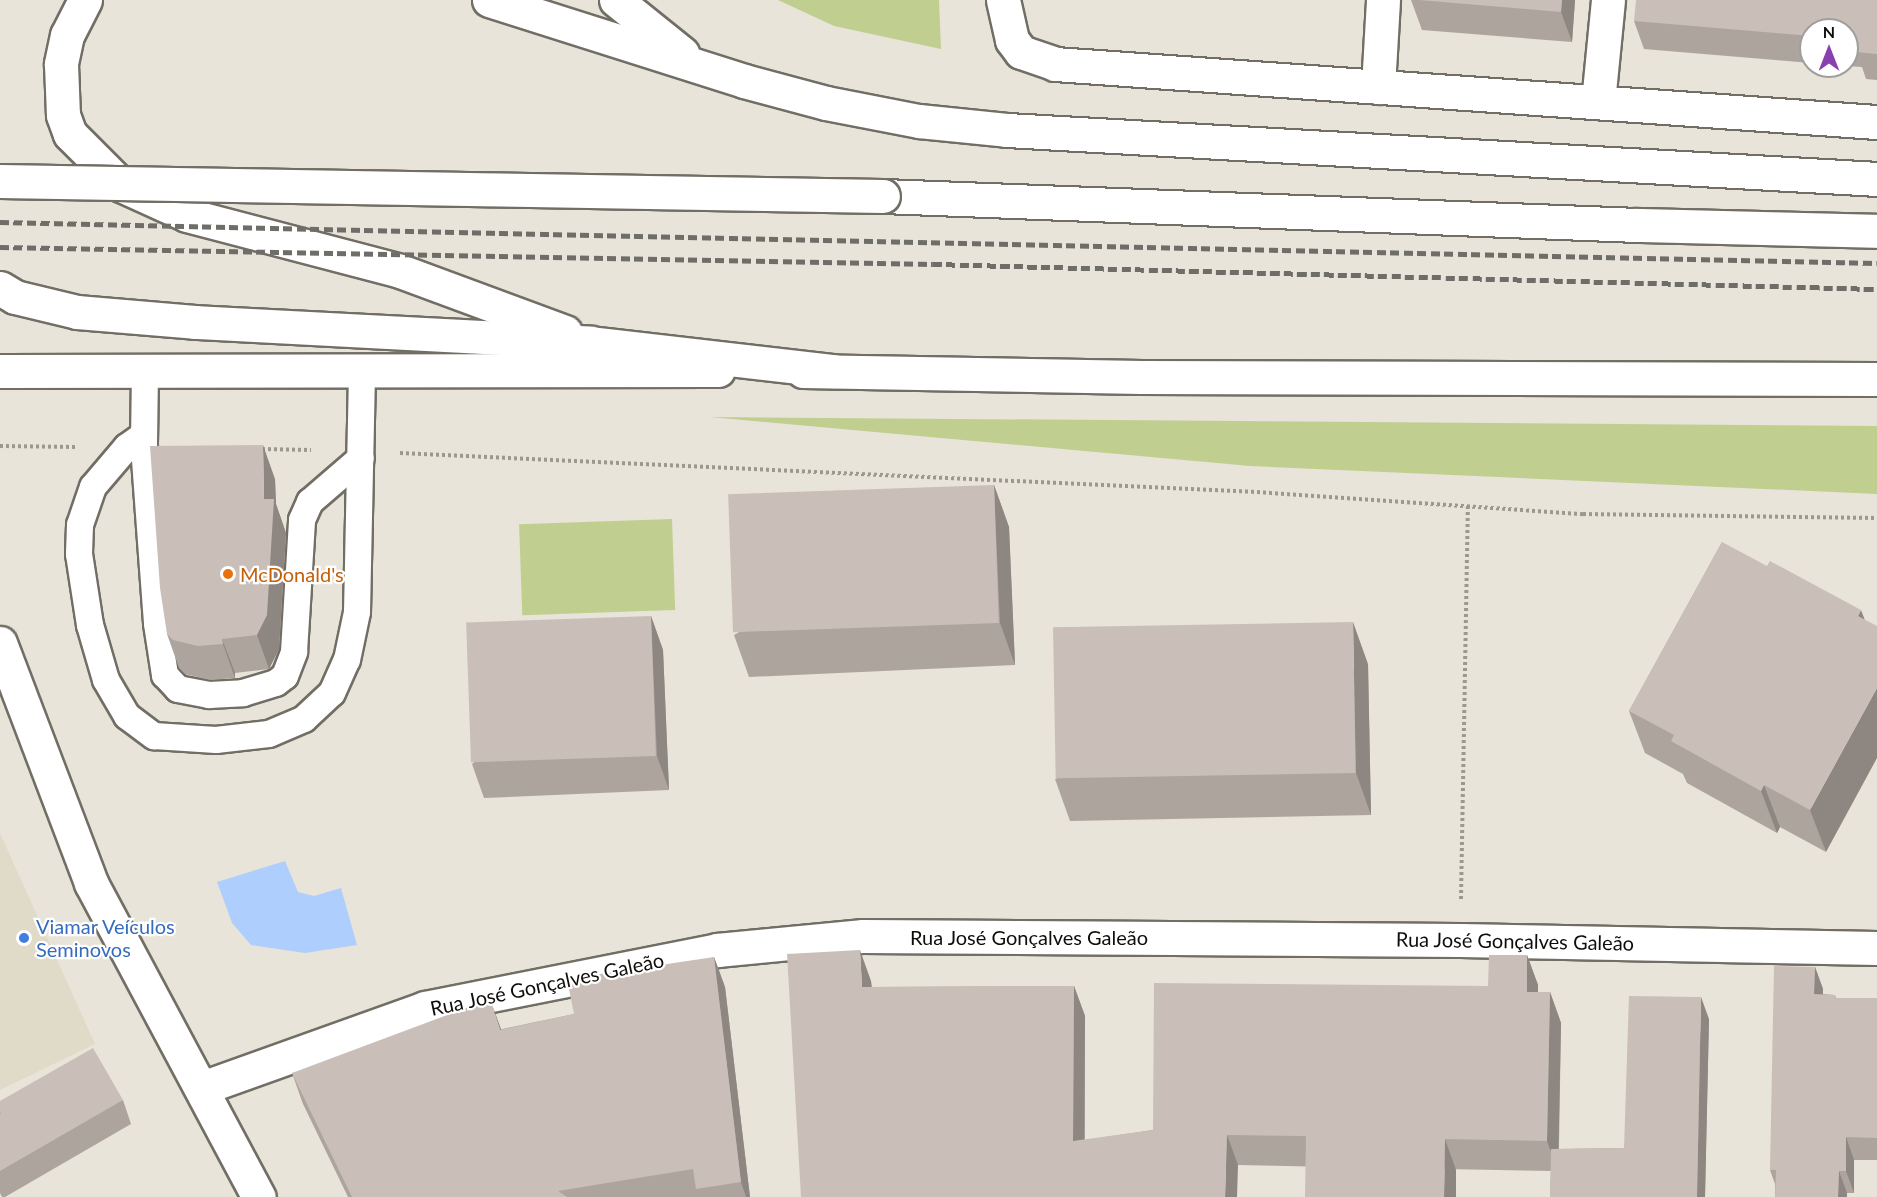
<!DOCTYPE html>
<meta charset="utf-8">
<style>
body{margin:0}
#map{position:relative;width:1877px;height:1197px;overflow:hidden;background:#e8e4d9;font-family:Lato,sans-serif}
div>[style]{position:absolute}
.built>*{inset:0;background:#e0dac8}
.green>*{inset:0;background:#c0cf90;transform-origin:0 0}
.water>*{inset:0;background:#aecefd}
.path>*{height:4px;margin-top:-2px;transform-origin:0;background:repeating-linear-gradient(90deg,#9b9890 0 3px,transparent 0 6px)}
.roads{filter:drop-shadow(2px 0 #726e65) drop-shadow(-2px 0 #726e65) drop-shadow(0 2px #726e65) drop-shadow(0 -2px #726e65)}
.service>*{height:26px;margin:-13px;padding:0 13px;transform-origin:13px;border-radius:13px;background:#fff}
.minor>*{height:33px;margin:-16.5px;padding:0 16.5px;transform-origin:16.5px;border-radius:16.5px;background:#fff}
.primary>*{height:33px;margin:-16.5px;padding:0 16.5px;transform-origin:16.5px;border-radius:16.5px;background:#fff}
.trunk>*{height:33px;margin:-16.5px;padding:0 16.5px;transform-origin:16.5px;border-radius:16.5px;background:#fff}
.rail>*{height:4.5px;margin-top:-2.25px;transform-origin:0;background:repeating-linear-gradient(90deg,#6f6d67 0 9px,transparent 0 13.5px)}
.bridges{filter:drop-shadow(2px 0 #726e65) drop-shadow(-2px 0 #726e65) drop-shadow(0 2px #726e65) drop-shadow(0 -2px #726e65)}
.primary-bridge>*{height:33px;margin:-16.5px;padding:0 16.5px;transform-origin:16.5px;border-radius:16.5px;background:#fff}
.wall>*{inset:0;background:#ada49e}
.shaded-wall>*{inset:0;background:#8d8681}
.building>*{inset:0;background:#c9bfb8;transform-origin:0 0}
.dots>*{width:16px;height:16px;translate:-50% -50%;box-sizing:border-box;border:3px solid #fff;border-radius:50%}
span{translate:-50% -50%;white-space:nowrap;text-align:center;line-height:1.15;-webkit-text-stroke:4.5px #fff;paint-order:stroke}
.food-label{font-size:20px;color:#c56008}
.left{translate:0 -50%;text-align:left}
.shop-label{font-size:20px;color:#366cbe}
.street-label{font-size:20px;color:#0e0d0a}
.north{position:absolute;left:1799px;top:18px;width:60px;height:60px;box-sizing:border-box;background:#fff;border:2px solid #9f9e9d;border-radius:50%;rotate:0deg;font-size:16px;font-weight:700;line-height:24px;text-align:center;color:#0e0d0a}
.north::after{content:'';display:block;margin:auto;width:21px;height:27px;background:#8a3fb1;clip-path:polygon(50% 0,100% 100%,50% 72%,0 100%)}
</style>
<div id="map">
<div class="built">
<i style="clip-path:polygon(0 833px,95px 1044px,0 1090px)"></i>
</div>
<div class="green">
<i style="clip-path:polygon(778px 0,939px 0,941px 49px,834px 26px)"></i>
<i style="clip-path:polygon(710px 417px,1877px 426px,1877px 494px,1250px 466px)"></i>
<i style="left:672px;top:519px;width:91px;height:153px;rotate:88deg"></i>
</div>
<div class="water">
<i style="clip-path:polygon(285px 861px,298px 892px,314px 896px,341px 888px,357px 945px,305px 953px,251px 945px,232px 923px,217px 882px)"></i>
</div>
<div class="path">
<i style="left:0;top:446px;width:77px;rotate:0.7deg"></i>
<i style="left:262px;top:449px;width:49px;rotate:1.2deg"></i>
<i style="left:400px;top:453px;width:858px;rotate:2.61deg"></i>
<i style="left:1257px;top:492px;width:327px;rotate:3.9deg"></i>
<i style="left:1583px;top:514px;width:294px;rotate:0.8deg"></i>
<i style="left:1461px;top:899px;width:392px;rotate:-89deg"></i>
</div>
<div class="roads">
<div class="service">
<i style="left:145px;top:371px;width:75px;rotate:90.8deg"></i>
<i style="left:144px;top:446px;width:178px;rotate:85.8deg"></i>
<i style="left:157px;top:624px;width:52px;rotate:81.1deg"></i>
<i style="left:165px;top:675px;width:19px;rotate:47deg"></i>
<i style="left:178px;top:689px;width:32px;rotate:11deg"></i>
<i style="left:209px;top:695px;width:34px;rotate:-3deg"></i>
<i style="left:243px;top:693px;width:34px;rotate:-17deg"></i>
<i style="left:276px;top:683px;width:11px;rotate:-38deg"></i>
<i style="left:285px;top:676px;width:26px;rotate:-69deg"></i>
<i style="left:294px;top:652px;width:132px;rotate:-86.5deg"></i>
<i style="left:302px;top:520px;width:20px;rotate:-66deg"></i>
<i style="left:310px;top:502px;width:67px;rotate:-40.8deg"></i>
<i style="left:144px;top:435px;width:21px;rotate:145deg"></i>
<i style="left:127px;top:447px;width:52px;rotate:130.4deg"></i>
<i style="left:93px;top:487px;width:40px;rotate:108.9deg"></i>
<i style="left:80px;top:525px;width:29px;rotate:92deg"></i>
<i style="left:79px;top:554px;width:72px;rotate:81.2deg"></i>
<i style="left:90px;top:625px;width:57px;rotate:73.8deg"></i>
<i style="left:106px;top:680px;width:42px;rotate:59.7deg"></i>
<i style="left:127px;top:716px;width:34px;rotate:37deg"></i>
<i style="left:154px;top:736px;width:62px;rotate:3.7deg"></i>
<i style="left:216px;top:740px;width:53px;rotate:-6.5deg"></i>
<i style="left:269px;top:734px;width:38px;rotate:-23deg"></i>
<i style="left:304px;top:719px;width:38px;rotate:-43deg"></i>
<i style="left:332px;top:693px;width:36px;rotate:-66deg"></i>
<i style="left:347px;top:660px;width:49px;rotate:-78.2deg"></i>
<i style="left:357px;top:612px;width:239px;rotate:-88.8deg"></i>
</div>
<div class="minor">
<i style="left:1003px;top:0;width:41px;rotate:77.3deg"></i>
<i style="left:1012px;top:40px;width:15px;rotate:53deg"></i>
<i style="left:1021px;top:52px;width:36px;rotate:19deg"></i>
<i style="left:1055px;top:64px;width:824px;rotate:4.04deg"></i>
<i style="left:1378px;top:87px;width:87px;rotate:-86.7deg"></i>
<i style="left:1598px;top:102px;width:102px;rotate:-84.4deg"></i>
<i style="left:0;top:643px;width:257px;rotate:69.2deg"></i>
<i style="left:91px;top:883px;width:356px;rotate:61.9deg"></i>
<i style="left:202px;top:1088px;width:237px;rotate:-19.7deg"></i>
<i style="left:425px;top:1008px;width:298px;rotate:-11.2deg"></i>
<i style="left:717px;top:950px;width:147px;rotate:-5.5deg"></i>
<i style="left:863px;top:936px;width:597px;rotate:0.38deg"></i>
<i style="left:1460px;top:940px;width:417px;rotate:1.1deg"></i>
</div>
<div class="primary">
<i style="left:883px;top:196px;width:755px;rotate:2.2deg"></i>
<i style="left:1637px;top:225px;width:240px;rotate:1.4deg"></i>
<i style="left:0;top:371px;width:718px;rotate:-0.08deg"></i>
<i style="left:803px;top:371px;width:339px;rotate:1deg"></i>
<i style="left:1142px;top:377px;width:735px;rotate:0.16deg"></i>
</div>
<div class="trunk">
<i style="left:85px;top:0;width:39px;rotate:117deg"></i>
<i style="left:67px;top:35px;width:30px;rotate:102deg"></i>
<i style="left:61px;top:64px;width:51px;rotate:87.8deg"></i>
<i style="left:63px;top:115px;width:20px;rotate:70deg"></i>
<i style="left:70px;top:134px;width:72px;rotate:45deg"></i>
<i style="left:121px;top:185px;width:72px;rotate:24.4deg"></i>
<i style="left:187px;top:215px;width:220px;rotate:14.7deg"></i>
<i style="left:400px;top:271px;width:176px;rotate:20.3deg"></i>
<i style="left:489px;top:0;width:268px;rotate:17.6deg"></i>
<i style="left:744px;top:81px;width:85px;rotate:15deg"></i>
<i style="left:826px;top:103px;width:95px;rotate:11deg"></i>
<i style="left:919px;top:121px;width:88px;rotate:5.8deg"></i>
<i style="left:1007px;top:130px;width:871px;rotate:3.22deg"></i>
<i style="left:616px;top:0;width:85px;rotate:38.8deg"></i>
<i style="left:0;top:288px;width:17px;rotate:31deg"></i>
<i style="left:15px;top:297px;width:64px;rotate:13.6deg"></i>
<i style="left:77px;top:312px;width:118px;rotate:4.8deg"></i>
<i style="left:195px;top:322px;width:396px;rotate:3deg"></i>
<i style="left:590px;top:343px;width:244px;rotate:6.6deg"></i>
</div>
</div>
<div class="rail">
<i style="left:0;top:222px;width:1877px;rotate:1.25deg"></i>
<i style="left:0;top:247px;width:933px;rotate:1.04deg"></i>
<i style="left:933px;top:264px;width:944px;rotate:1.52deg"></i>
</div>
<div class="bridges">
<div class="primary-bridge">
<i style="left:0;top:181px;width:883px;rotate:0.97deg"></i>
</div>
</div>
<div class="wall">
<i style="clip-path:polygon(1411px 0,1575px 0,1572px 42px,1422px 30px)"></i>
<i style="clip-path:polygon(1877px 0,1877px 80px,1866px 79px,1862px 67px,1846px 66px,1847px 30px,1811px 30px,1811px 63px,1644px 49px,1634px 21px)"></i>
<i style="clip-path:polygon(275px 479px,276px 504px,286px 533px,279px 649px,269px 669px,235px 673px,235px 678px,210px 680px,185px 674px,179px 668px,167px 634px)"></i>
<i style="clip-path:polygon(994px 485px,1009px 527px,1015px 665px,749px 677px,734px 635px)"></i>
<i style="clip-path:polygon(1722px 542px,1826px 852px,1780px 827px,1777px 833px,1687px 783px,1683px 774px,1645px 753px,1629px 711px)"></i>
<i style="clip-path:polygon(651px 616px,663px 650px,669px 790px,484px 798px,472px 764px)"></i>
<i style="clip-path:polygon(1368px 664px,1371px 815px,1070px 821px,1055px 779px)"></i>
<i style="clip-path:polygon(1527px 955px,1538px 985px,1538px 992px,1550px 992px,1561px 1023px,1559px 1149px,1624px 1148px,1709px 1019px,1705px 1197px,1550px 1197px,1551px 1171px,1238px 1165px,801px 1197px,871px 981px,872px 987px,1074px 986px,1085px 1016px,1085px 1140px,1153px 1130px,1488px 986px)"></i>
<i style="clip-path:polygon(714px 957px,725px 987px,750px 1197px,348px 1197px,303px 1104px,292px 1073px,574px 1014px)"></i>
<i style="clip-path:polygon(1815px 967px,1823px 989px,1823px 994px,1835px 995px,1836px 998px,1877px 998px,1877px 1160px,1854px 1160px,1854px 1193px,1847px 1193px,1847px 1197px,1775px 1197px,1775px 1184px,1770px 1170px)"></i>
<i style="clip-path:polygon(123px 1100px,131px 1124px,5px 1197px,2px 1197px,0 1193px,0 1101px)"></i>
</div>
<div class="shaded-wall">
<i style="clip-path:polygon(1562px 0,1575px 0,1572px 42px,1561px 12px)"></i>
<i style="clip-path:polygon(263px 445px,275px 479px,276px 504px,286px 533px,279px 649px,269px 669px,257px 635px,264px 499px)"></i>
<i style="clip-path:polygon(994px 485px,1009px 527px,1015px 665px,1000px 623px)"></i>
<i style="clip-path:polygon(1861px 610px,1877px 652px,1858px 616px)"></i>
<i style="clip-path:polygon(651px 616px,663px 650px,669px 790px,657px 756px)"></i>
<i style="clip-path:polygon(1353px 622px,1368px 664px,1371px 815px,1356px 773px)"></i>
<i style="clip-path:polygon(222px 639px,235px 673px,235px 678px,223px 644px)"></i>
<i style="clip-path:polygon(1877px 688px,1877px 758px,1826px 852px,1810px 810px)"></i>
<i style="clip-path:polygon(1764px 785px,1780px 827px,1777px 833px,1761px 791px)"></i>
<i style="clip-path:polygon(860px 950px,871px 981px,873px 1018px,862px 987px)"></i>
<i style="clip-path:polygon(1527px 955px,1538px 985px,1538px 1022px,1527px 992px)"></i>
<i style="clip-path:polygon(714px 957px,725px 987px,750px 1197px,746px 1197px,741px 1182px)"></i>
<i style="clip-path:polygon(1815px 967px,1823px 989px,1822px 1016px,1814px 994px)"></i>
<i style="clip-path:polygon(1074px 986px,1085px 1016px,1084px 1172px,1073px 1141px)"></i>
<i style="clip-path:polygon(1550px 992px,1561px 1023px,1558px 1171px,1547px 1141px)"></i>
<i style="clip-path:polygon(1701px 997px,1709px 1019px,1705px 1197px,1697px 1197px)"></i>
<i style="clip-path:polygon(490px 999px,501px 1029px,511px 1061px,500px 1030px)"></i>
<i style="clip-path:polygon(1227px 1135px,1238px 1165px,1237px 1197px,1225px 1197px)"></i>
<i style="clip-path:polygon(1846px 1137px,1854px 1160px,1854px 1193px,1846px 1171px)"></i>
<i style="clip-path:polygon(1445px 1139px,1456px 1170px,1456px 1197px,1444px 1197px)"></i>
<i style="clip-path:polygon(1839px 1171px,1847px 1193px,1847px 1197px,1838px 1197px)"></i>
</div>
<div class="building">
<i style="clip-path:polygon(1419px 0,1562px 0,1561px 12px)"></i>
<i style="clip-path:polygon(1636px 0,1877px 0,1877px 54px,1856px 52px,1856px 40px,1847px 39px,1847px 30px,1811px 30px,1811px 36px,1634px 21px)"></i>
<i style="clip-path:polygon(263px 445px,264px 499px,274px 499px,267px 615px,257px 635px,222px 639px,223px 644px,198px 646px,173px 640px,167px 634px,160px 588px,150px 446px)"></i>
<i style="left:994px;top:485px;width:138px;height:266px;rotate:88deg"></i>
<i style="clip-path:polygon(1722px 542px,1767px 566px,1770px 561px,1861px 610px,1858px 616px,1877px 626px,1877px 688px,1810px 810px,1764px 785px,1761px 791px,1671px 741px,1674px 735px,1629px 711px)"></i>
<i style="left:651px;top:616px;width:140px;height:185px;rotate:88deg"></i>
<i style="left:1353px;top:622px;width:151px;height:300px;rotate:89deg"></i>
<i style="clip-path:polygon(860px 950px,862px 987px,1074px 986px,1073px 1141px,1153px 1130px,1154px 983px,1488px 986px,1489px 955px,1527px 955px,1527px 992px,1550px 992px,1547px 1141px,1445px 1139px,1444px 1197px,1305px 1197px,1306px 1136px,1227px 1135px,1225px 1197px,798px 1197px,801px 1197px,787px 954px)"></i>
<i style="clip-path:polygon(714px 957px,741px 1182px,696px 1189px,693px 1169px,558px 1191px,567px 1197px,352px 1197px,292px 1073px,490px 999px,500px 1030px,574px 1014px,567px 979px)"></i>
<i style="clip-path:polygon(1774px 966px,1815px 967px,1814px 994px,1835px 995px,1835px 998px,1877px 998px,1877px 1138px,1846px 1137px,1846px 1171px,1839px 1171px,1838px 1197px,1775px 1197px,1776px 1170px,1770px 1170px)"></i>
<i style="clip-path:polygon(1629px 996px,1701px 997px,1697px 1197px,1550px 1197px,1551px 1149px,1624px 1148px)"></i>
<i style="clip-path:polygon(93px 1048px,123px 1100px,0 1171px,0 1114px,1px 1114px,0 1112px,0 1101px)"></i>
</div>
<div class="dots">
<i style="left:228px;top:574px;background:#e8710a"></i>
<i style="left:24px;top:938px;background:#3f7fe0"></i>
</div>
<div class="food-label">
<span class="left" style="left:240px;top:574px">McDonald's</span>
</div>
<div class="shop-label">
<span class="left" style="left:36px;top:938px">Viamar Veículos<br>Seminovos</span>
</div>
<div class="street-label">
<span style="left:1029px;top:937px">Rua José Gonçalves Galeão</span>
<span style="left:1515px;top:941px;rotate:1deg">Rua José Gonçalves Galeão</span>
<span style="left:547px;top:984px;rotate:-12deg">Rua José Gonçalves Galeão</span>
</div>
<div class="north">N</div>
</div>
